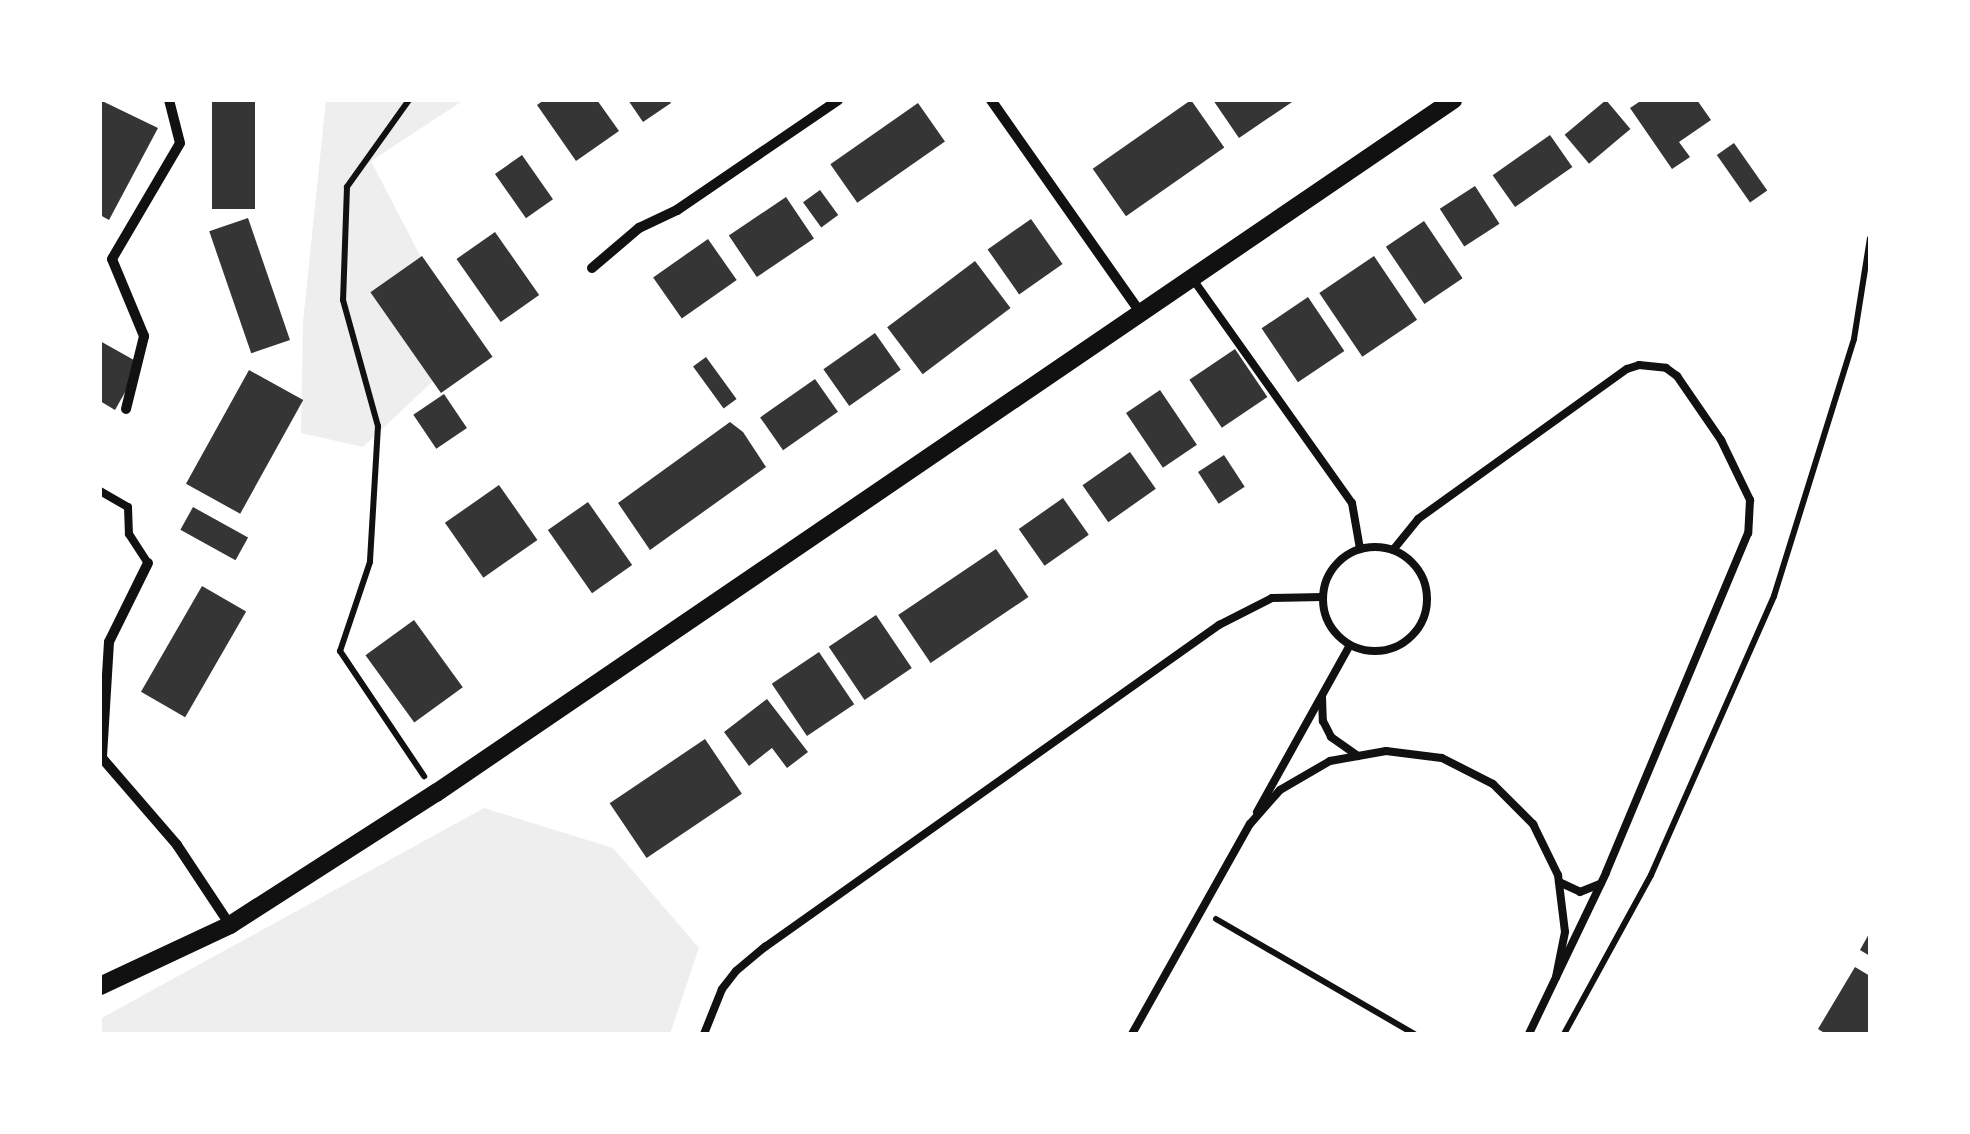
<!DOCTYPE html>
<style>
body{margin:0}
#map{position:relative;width:1970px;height:1134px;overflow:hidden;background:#fff;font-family:Commissioner,sans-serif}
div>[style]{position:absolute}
.green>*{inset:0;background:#eee}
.building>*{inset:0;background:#353535;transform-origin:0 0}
.path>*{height:6px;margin:-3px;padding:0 3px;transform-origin:3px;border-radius:3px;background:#111}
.service>*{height:8px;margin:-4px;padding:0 4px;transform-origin:4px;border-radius:4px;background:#111}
.service>.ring{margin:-4px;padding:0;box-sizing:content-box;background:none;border:8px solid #111;border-radius:50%}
.minor>*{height:10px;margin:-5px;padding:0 5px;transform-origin:5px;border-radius:5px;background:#111}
.tertiary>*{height:18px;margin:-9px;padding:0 9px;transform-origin:9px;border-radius:9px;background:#111}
span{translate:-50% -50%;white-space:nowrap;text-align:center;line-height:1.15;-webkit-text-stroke:8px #fff;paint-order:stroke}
.frame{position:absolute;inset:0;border:102px solid #fff;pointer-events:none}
</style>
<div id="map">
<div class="green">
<i style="clip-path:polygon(326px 100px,464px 100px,371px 161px,468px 348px,363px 447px,301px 433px,303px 322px)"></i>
<i style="clip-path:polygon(484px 808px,613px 848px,699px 948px,670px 1034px,100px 1034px,100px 1019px)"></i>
</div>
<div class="building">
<i style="clip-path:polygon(100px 100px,158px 128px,109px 220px,100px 215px)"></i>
<i style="left:212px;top:100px;width:43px;height:109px"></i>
<i style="clip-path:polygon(544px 100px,597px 100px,619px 131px,576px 161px,537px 105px)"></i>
<i style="clip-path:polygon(628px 100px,669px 100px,671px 103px,643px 122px)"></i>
<i style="left:1191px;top:100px;width:58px;height:120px;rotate:55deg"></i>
<i style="clip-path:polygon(1213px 100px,1295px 100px,1239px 138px)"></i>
<i style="left:1606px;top:100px;width:38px;height:54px;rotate:50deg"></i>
<i style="clip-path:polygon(1642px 100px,1697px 100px,1711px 120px,1679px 142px,1690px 157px,1672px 169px,1630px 108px)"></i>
<i style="left:918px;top:103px;width:47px;height:107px;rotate:55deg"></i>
<i style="left:1550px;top:135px;width:39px;height:70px;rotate:55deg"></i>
<i style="left:1734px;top:143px;width:58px;height:21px;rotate:55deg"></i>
<i style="left:522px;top:155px;width:54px;height:33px;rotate:55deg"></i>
<i style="left:1475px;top:186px;width:45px;height:42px;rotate:57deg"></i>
<i style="left:820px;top:190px;width:31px;height:21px;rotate:54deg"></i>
<i style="left:786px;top:197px;width:50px;height:69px;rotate:56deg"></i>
<i style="left:248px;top:218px;width:129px;height:41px;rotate:71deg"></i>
<i style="left:1031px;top:219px;width:55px;height:53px;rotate:55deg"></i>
<i style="left:1424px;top:221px;width:69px;height:46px;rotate:56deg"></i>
<i style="left:495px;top:232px;width:77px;height:47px;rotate:55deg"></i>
<i style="left:708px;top:239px;width:50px;height:67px;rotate:55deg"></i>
<i style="left:422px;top:256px;width:123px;height:63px;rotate:55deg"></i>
<i style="left:1374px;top:256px;width:77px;height:66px;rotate:56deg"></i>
<i style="left:975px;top:261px;width:59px;height:110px;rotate:53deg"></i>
<i style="left:1308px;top:297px;width:65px;height:56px;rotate:56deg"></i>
<i style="left:875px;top:333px;width:45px;height:63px;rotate:55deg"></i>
<i style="clip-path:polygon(100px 341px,141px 364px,115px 410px,100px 401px)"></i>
<i style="left:1235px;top:349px;width:58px;height:55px;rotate:56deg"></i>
<i style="left:706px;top:357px;width:52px;height:16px;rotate:54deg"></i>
<i style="left:249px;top:370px;width:62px;height:130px;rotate:29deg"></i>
<i style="left:815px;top:379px;width:40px;height:67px;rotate:55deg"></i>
<i style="left:1160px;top:390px;width:66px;height:41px;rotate:56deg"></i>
<i style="left:444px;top:394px;width:41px;height:37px;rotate:56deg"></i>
<i style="clip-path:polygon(730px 422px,743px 432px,766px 467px,650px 550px,618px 503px)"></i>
<i style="left:1130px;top:452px;width:45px;height:58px;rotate:55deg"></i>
<i style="left:1224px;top:455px;width:38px;height:31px;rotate:57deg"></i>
<i style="left:499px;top:485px;width:67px;height:66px;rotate:55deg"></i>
<i style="left:1063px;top:498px;width:45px;height:54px;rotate:55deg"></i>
<i style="left:588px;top:502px;width:77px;height:49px;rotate:55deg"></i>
<i style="left:193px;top:507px;width:63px;height:26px;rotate:29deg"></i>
<i style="left:996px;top:549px;width:58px;height:118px;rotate:56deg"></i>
<i style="left:202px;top:586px;width:51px;height:122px;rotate:30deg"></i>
<i style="left:876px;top:615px;width:64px;height:57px;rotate:56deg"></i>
<i style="left:414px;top:620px;width:83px;height:60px;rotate:54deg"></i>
<i style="left:819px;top:652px;width:63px;height:57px;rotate:56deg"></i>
<i style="clip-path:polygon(767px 699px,808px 752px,787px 768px,772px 748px,749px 766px,724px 732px)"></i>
<i style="left:705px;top:739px;width:66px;height:115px;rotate:56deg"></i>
<i style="clip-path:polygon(1870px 932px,1870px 956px,1860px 950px)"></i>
<i style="clip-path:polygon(1855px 967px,1870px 976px,1870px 1034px,1826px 1034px,1818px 1029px)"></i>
</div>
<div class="path">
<i style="left:409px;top:100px;width:107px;rotate:125.5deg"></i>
<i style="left:347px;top:187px;width:113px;rotate:92deg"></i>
<i style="left:343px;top:300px;width:131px;rotate:74.5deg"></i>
<i style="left:378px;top:426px;width:136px;rotate:93.4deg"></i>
<i style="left:370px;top:562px;width:94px;rotate:108.6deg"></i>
<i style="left:340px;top:651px;width:151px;rotate:56.1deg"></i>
<i style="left:1216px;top:919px;width:229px;rotate:30.1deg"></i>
<i style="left:1564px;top:1034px;width:181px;rotate:-61.3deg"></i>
<i style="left:1651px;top:875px;width:305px;rotate:-66.2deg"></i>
<i style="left:1774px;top:596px;width:269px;rotate:-72.7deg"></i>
<i style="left:1854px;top:339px;width:102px;rotate:-81deg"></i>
</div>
<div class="service">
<i style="left:1192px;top:278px;width:276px;rotate:54.6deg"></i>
<i style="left:1352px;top:503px;width:47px;rotate:80.1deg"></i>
<i style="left:100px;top:491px;width:32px;rotate:30deg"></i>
<i style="left:128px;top:507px;width:27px;rotate:88deg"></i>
<i style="left:129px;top:534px;width:35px;rotate:57deg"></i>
<i class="ring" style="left:1323px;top:547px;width:96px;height:96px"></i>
<i style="left:1393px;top:550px;width:40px;rotate:-51deg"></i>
<i style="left:1418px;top:519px;width:257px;rotate:-35.7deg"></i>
<i style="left:1627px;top:369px;width:13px;rotate:-18deg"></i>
<i style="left:1639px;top:365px;width:27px;rotate:6deg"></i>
<i style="left:1666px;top:368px;width:14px;rotate:36deg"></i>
<i style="left:1677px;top:376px;width:78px;rotate:55.5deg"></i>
<i style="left:1721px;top:440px;width:67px;rotate:64.2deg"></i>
<i style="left:1750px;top:500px;width:33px;rotate:93deg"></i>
<i style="left:1748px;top:533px;width:368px;rotate:112.7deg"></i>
<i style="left:1606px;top:873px;width:178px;rotate:115.6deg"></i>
<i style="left:1322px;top:697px;width:24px;rotate:88deg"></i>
<i style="left:1323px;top:721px;width:18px;rotate:63deg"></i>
<i style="left:1331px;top:737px;width:33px;rotate:35deg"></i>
<i style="left:1257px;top:812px;width:191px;rotate:-60.9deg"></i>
<i style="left:1250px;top:824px;width:45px;rotate:-48.6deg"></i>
<i style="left:1280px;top:790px;width:58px;rotate:-30.1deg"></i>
<i style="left:1330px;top:761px;width:57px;rotate:-10.1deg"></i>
<i style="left:1386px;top:751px;width:56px;rotate:7.1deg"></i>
<i style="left:1442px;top:758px;width:57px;rotate:27deg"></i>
<i style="left:1493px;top:784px;width:57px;rotate:45deg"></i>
<i style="left:1533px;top:824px;width:57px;rotate:63.9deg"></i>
<i style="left:1558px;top:875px;width:57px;rotate:83deg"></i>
<i style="left:1565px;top:932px;width:46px;rotate:101.3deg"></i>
<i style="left:1559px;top:882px;width:23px;rotate:25deg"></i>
<i style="left:1580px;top:892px;width:22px;rotate:-22deg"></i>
<i style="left:704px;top:1034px;width:48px;rotate:-68.2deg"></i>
<i style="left:722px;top:989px;width:23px;rotate:-52deg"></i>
<i style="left:736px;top:971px;width:38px;rotate:-40deg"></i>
<i style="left:765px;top:947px;width:557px;rotate:-35.35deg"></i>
<i style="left:1219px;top:625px;width:59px;rotate:-27deg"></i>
<i style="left:1272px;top:598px;width:51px;rotate:-1.1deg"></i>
<i style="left:1132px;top:1034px;width:241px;rotate:-60.7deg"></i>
</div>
<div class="minor">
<i style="left:991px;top:100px;width:259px;rotate:54.9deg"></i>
<i style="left:592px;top:268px;width:62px;rotate:-40.4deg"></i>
<i style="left:639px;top:228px;width:42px;rotate:-25.3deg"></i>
<i style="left:677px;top:210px;width:195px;rotate:-34.3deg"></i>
<i style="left:126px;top:409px;width:75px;rotate:-76.1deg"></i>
<i style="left:144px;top:336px;width:83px;rotate:-112.6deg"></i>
<i style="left:112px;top:259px;width:134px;rotate:-59.6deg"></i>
<i style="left:180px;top:143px;width:44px;rotate:-104.3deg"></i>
<i style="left:148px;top:563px;width:88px;rotate:116.3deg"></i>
<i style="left:109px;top:642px;width:116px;rotate:93.5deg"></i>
<i style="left:102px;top:758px;width:115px;rotate:49.2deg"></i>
<i style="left:177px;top:845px;width:96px;rotate:56.5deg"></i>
</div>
<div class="tertiary">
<i style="left:100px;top:986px;width:144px;rotate:-25.1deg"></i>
<i style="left:230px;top:925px;width:245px;rotate:-32.7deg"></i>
<i style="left:436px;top:793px;width:1231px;rotate:-34.27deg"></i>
</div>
<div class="frame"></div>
</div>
